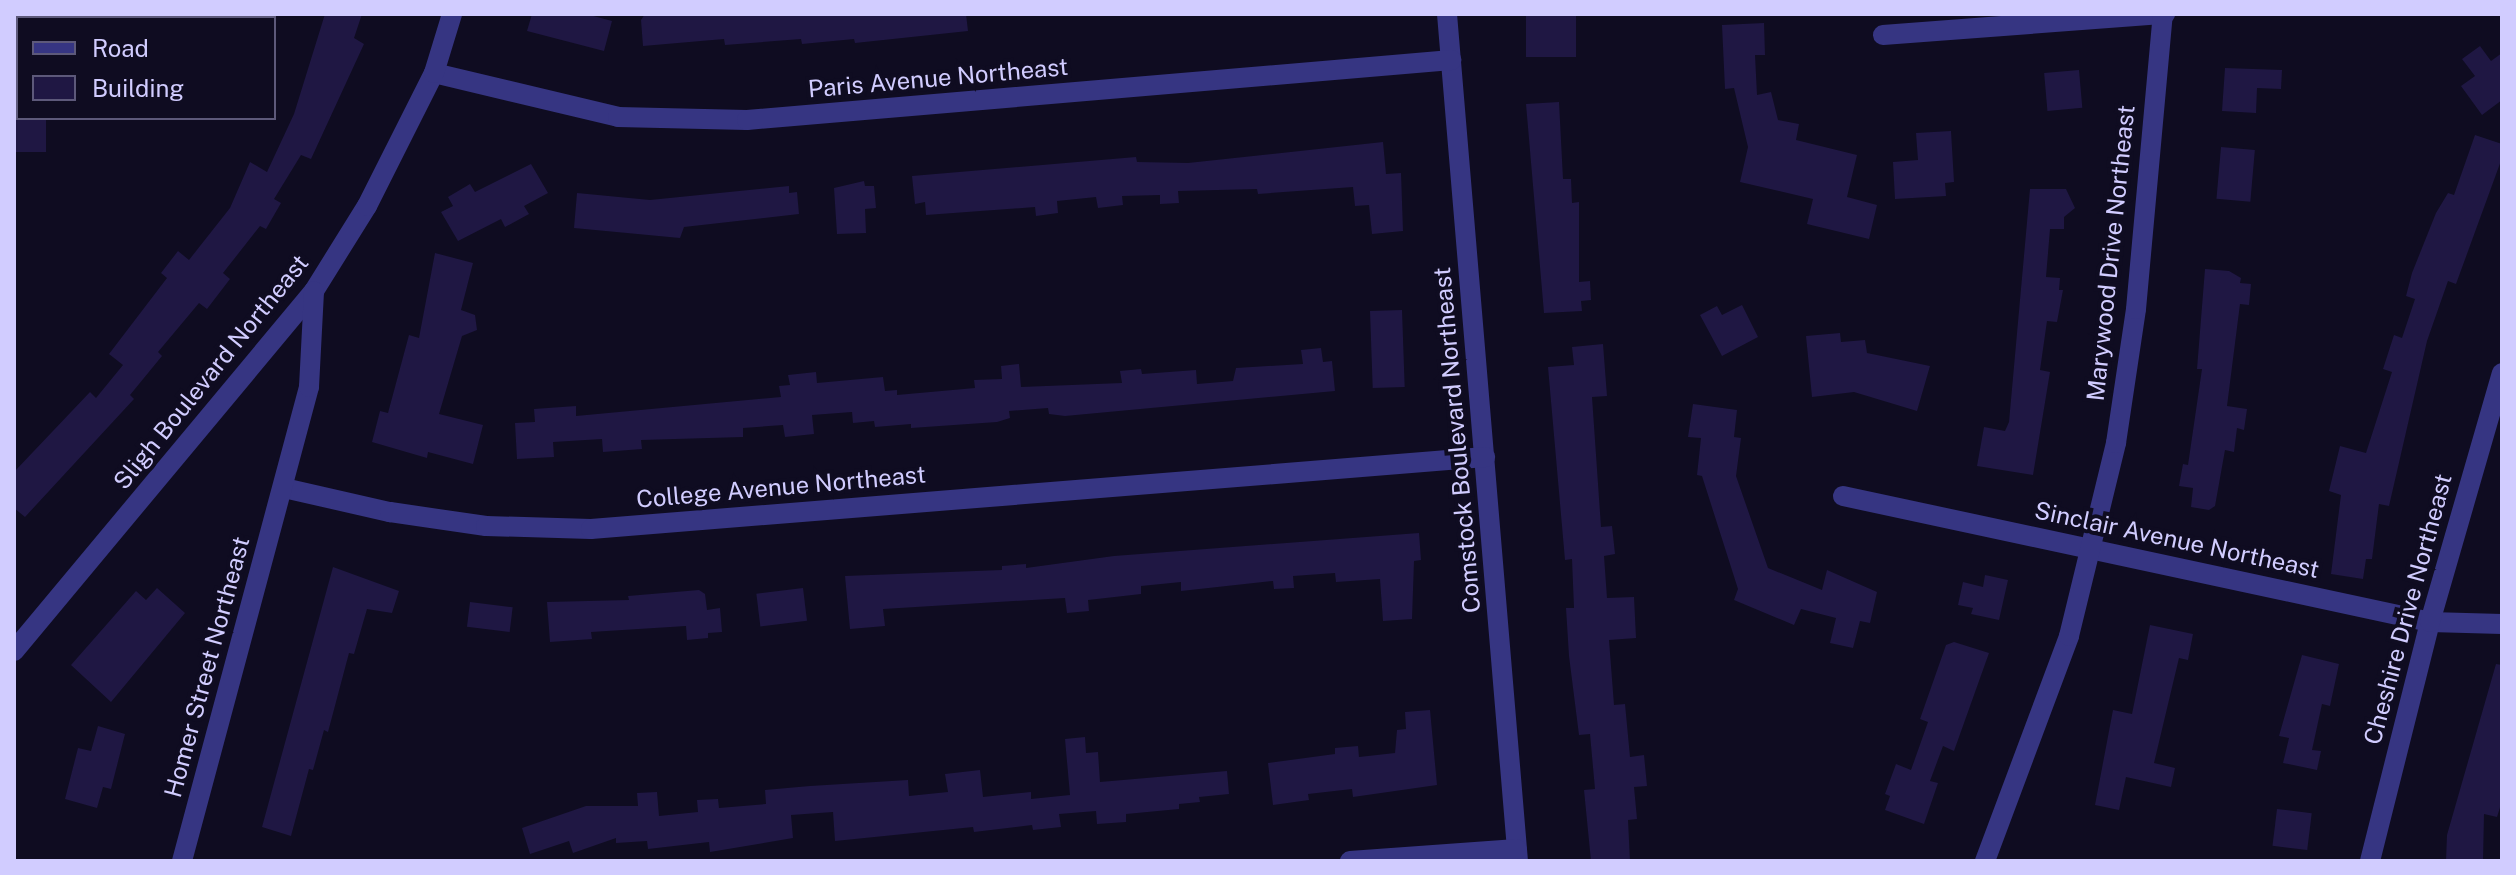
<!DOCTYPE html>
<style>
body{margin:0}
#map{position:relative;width:2516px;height:875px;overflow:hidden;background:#0f0c21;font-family:"Public Sans",sans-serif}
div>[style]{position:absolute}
.building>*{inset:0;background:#1f1743;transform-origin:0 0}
.minor>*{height:20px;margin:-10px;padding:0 10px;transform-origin:10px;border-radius:10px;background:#363582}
span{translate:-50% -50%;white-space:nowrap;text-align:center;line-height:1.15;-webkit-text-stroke:8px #0f0c21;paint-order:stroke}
.street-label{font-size:24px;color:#d1ccff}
.frame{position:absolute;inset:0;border:16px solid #d1ccff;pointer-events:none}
.legend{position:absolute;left:16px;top:16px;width:260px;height:104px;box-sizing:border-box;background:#0f0c21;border:2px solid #5d597a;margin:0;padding:10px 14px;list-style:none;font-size:24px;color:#d1ccff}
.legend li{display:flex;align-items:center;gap:16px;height:40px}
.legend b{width:40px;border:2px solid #5d597a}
</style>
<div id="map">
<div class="building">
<i style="clip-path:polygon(325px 14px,362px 14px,354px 38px,364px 44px,311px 159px,301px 155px,274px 199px,281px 203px,266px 229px,260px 226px,223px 273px,230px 279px,207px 309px,199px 303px,158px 352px,162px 356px,130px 395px,134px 399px,25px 517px,14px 508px,14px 472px,90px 392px,96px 398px,123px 365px,109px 354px,167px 278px,161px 273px,178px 251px,189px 260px,230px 208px,250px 162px,267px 172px,294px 114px)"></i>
<i style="clip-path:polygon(532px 14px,586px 14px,612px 21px,604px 51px,527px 31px)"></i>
<i style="clip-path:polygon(645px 14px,966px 14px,968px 31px,855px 43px,854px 39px,802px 44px,801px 39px,725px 45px,724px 39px,643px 46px,641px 20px)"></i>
<i style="left:1526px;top:14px;width:50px;height:43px"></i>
<i style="clip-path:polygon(1764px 23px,1765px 55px,1755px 55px,1757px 95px,1771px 92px,1778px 120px,1799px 124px,1796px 140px,1857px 155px,1847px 197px,1877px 205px,1869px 239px,1807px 224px,1813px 199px,1740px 182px,1748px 147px,1734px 88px,1725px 89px,1722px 25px)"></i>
<i style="clip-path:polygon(2480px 46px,2491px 61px,2502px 53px,2502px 100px,2482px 115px,2461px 86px,2475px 76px,2462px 59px)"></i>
<i style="clip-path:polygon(2225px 68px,2282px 70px,2281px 89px,2257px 88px,2256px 113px,2222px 111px)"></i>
<i style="left:2079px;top:70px;width:38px;height:35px;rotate:85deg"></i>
<i style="clip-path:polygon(1559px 102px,1563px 179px,1571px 179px,1572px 203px,1579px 202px,1579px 282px,1590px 281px,1591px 300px,1581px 301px,1582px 311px,1544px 313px,1526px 104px)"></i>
<i style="left:14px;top:118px;width:32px;height:34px"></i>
<i style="clip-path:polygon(1951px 131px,1954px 182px,1945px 183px,1946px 196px,1895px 199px,1893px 162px,1918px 160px,1916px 133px)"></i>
<i style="clip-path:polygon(2475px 135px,2502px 144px,2502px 158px,2456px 284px,2448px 281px,2427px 341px,2389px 506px,2379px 504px,2372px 559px,2366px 559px,2363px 579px,2331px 574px,2341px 495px,2329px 491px,2340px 446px,2366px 453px,2392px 372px,2383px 369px,2394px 335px,2402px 338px,2415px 299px,2406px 296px,2412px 273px,2436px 213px,2448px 193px,2454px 195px)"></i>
<i style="clip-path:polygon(1383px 142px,1386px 174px,1401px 173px,1403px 231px,1372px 234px,1369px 205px,1355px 206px,1353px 187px,1258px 194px,1257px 189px,1178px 191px,1179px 203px,1160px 204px,1160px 195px,1122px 196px,1123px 205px,1098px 208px,1096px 197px,1057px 201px,1058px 213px,1036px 216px,1035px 207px,926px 215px,925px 202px,915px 204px,912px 176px,1136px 157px,1137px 162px,1188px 163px)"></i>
<i style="left:2221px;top:147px;width:34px;height:52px;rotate:5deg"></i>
<i style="clip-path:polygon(531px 164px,548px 193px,524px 206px,529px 214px,505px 227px,501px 219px,458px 241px,441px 212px,453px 206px,448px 197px,470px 184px,475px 192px)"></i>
<i style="clip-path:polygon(864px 181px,865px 186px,874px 186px,876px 208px,865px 209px,866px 233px,837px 234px,834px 188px)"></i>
<i style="clip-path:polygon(789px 186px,789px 193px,797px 192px,799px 214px,684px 227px,680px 238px,574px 228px,577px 193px,650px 200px)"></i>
<i style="clip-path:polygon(2030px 189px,2066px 189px,2075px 208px,2064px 217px,2064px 229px,2050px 229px,2046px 277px,2060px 278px,2059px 290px,2063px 290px,2057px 322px,2047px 321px,2040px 370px,2050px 372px,2033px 475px,1977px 466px,1984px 427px,2005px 431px,2009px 422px)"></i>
<i style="clip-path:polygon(435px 253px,473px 263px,461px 310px,475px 315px,477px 330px,462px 336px,439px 414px,483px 425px,473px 464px,428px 452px,427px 458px,372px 442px,380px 411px,388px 413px,409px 335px,419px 338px)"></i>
<i style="clip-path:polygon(2205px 269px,2229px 271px,2241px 278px,2240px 283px,2251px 284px,2249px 305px,2240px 304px,2227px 406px,2247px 409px,2244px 430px,2237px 428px,2234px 452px,2225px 450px,2215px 506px,2209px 510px,2191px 507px,2193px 488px,2179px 486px,2183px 464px,2188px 465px,2202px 369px,2197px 369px)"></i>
<i style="clip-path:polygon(1742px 305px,1758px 337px,1722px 356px,1700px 315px,1717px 306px,1722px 315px)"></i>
<i style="left:1402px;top:310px;width:77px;height:32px;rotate:88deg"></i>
<i style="clip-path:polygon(1840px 333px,1841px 342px,1865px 340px,1867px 353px,1930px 366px,1917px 411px,1854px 392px,1812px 397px,1806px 336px)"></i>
<i style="clip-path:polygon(1603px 344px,1607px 396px,1592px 397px,1601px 527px,1612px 526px,1615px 554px,1604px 556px,1607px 598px,1634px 597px,1636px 638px,1609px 640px,1614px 705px,1625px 704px,1630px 757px,1644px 755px,1647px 786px,1634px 787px,1637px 819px,1628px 820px,1630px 861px,1591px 861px,1584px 790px,1595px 789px,1590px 734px,1579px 735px,1569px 656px,1566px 608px,1574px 608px,1572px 559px,1565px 560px,1548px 367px,1574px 365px,1572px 347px)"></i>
<i style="clip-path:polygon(1321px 348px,1323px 362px,1332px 361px,1335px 391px,1065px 416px,1049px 414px,1048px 408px,1009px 411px,1010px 418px,997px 422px,911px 428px,911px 424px,875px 427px,874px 421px,853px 423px,852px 412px,812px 415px,814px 434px,785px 437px,783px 425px,743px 428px,743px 437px,641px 440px,642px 449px,603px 452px,602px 439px,553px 442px,554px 457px,517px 459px,515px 423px,535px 422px,534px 409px,576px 406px,576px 416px,781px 397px,779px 386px,790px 385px,788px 375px,816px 372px,817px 383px,883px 377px,885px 391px,897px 390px,897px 395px,975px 388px,974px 380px,1002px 379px,1001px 366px,1019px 364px,1021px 387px,1122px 383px,1120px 371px,1141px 369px,1142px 374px,1196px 370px,1197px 384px,1233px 381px,1236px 368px,1303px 364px,1301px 350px)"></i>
<i style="clip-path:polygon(1693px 404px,1737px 410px,1734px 437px,1741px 438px,1736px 476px,1768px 568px,1822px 590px,1827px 570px,1877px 592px,1870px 623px,1860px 621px,1853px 648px,1830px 643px,1836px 618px,1801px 609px,1794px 625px,1734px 600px,1738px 589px,1702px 476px,1697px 475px,1701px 438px,1688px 437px)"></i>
<i style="clip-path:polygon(1419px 533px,1421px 560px,1414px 561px,1412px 619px,1383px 621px,1380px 579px,1336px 582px,1335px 573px,1293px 576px,1294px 588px,1274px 589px,1273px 581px,1181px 591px,1181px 582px,1141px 586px,1141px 594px,1088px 600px,1089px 611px,1067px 613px,1065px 598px,883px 609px,885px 626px,850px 629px,845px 576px,1002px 570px,1002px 566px,1026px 564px,1026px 568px,1114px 556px)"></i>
<i style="clip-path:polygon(333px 567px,399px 591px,392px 613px,367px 609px,354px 654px,349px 653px,328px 732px,324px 730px,313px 770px,309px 769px,291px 836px,262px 827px)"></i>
<i style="clip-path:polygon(1985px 575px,2008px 580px,1999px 620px,1971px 614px,1973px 608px,1958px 605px,1963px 582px,1983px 587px)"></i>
<i style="clip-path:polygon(157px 588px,185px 613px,111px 702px,71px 665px,136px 591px,146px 600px)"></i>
<i style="left:803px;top:588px;width:33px;height:47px;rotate:83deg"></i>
<i style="clip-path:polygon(699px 590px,705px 594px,707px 610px,720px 608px,722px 632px,708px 633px,708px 638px,687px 640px,686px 626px,591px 632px,592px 639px,550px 642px,547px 602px,629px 600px,628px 596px)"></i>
<i style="left:470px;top:602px;width:43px;height:25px;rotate:7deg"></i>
<i style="clip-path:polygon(2150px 625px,2193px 634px,2188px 660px,2179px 658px,2154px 763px,2175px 768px,2171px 787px,2126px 777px,2119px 810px,2095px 805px,2113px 710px,2132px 714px)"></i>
<i style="clip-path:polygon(1954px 642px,1989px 653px,1954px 751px,1943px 746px,1930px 781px,1938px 783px,1924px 824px,1885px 810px,1890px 796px,1885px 794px,1896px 764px,1911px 770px,1928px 722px,1920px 719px,1946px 645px)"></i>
<i style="clip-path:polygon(2302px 655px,2339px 664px,2330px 706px,2322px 704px,2312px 750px,2321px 751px,2317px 770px,2283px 763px,2289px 738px,2279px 736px)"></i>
<i style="clip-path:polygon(2496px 664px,2502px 665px,2502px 801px,2497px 817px,2484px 814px,2483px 861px,2446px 861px,2447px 835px)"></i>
<i style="clip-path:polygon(1430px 710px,1437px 785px,1353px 797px,1352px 789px,1308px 794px,1309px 800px,1273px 805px,1268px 763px,1335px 754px,1335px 748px,1358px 746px,1359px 757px,1395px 753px,1397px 730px,1406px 729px,1405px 712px)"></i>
<i style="clip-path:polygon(98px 726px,125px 734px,111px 789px,103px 787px,97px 808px,65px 799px,78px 748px,91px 751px)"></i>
<i style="clip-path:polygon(1085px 737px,1086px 753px,1098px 752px,1100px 782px,1227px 771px,1229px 794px,1199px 797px,1200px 802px,1179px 804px,1179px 809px,1126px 814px,1126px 822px,1097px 824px,1096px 811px,1059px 814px,1061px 827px,1033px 830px,1032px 825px,974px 832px,973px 827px,835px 841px,833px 812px,791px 815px,793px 838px,710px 852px,709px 842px,648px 849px,647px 841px,616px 843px,616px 838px,573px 853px,569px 841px,530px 854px,522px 828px,586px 806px,638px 806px,637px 793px,657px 792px,659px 816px,698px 812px,697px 800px,718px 799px,719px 808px,766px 804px,765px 790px,810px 786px,908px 780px,909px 796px,948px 792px,945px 774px,980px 770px,983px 797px,1031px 792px,1031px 799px,1070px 795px,1065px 739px)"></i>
<i style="left:2277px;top:809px;width:35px;height:37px;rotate:7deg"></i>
</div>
<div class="minor">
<i style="left:1447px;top:14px;width:850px;rotate:85.21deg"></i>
<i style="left:1883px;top:35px;width:283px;rotate:-4.3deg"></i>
<i style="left:434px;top:73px;width:189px;rotate:13.4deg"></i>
<i style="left:618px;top:117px;width:129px;rotate:1.3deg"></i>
<i style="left:747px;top:120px;width:707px;rotate:-4.87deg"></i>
<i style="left:284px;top:488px;width:109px;rotate:12.8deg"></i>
<i style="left:390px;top:512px;width:97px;rotate:8.3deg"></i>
<i style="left:486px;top:526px;width:105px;rotate:1.6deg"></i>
<i style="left:591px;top:529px;width:897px;rotate:-4.6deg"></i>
<i style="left:1843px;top:496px;width:600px;rotate:12.11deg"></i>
<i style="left:2430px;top:622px;width:72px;rotate:1.6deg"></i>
<i style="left:14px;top:651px;width:469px;rotate:-50.2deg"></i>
<i style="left:314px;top:291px;width:100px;rotate:-58.1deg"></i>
<i style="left:367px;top:206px;width:149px;rotate:-63.3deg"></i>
<i style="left:434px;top:73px;width:62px;rotate:-73deg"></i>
<i style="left:182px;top:861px;width:491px;rotate:-75deg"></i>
<i style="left:309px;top:387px;width:96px;rotate:-87deg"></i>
<i style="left:1350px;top:861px;width:167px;rotate:-4.1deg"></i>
<i style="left:1985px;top:861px;width:240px;rotate:-69.5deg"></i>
<i style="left:2069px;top:636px;width:199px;rotate:-76.3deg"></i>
<i style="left:2116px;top:443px;width:135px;rotate:-81.5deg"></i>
<i style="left:2136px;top:309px;width:296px;rotate:-84.8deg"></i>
<i style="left:2370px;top:861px;width:246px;rotate:-75.9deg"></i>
<i style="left:2430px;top:622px;width:259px;rotate:-73.9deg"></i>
</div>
<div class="street-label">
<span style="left:938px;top:78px;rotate:-5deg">Paris Avenue Northeast</span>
<span style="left:2111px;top:253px;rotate:-84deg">Marywood Drive Northeast</span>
<span style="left:211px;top:372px;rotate:-51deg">Sligh Boulevard Northeast</span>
<span style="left:1457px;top:440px;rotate:-95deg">Comstock Boulevard Northeast</span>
<span style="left:781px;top:487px;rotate:-5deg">College Avenue Northeast</span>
<span style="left:2177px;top:540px;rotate:12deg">Sinclair Avenue Northeast</span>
<span style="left:2408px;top:609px;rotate:-75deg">Cheshire Drive Northeast</span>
<span style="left:207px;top:667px;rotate:-75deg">Homer Street Northeast</span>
</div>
<div class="frame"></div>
<ul class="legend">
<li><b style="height:10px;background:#363582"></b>Road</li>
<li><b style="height:22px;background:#1f1743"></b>Building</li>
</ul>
</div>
